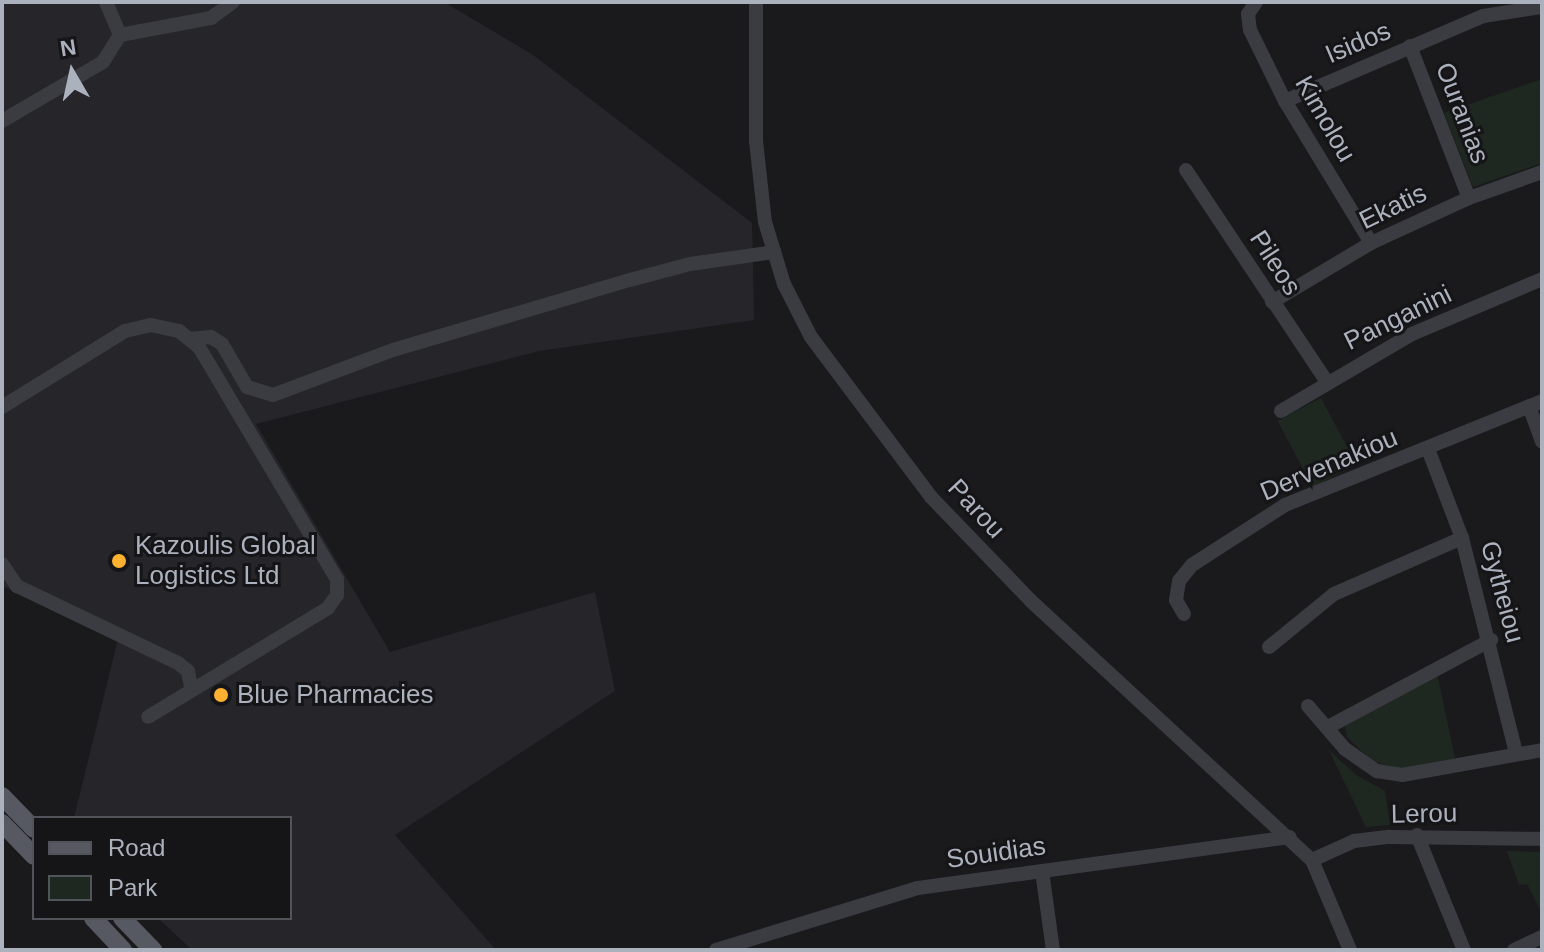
<!DOCTYPE html>
<style>
body{margin:0}
#map{position:relative;width:1544px;height:952px;overflow:hidden;background:#1a1a1d;font-family:Helvetica,sans-serif}
div>[style]{position:absolute}
.built>*{inset:0;background:#26262a}
.green>*{inset:0;background:#1f2820;transform-origin:0 0}
.minor>*{height:14px;margin:-7px;padding:0 7px;transform-origin:7px;border-radius:7px;background:#3b3c42}
.major>*{height:18px;margin:-9px;padding:0 9px;transform-origin:9px;border-radius:9px;background:#565961}
.dots>*{width:22px;height:22px;translate:-50% -50%;box-sizing:border-box;border:4px solid #151518;border-radius:50%}
span{translate:-50% -50%;white-space:nowrap;text-align:center;line-height:1.15;-webkit-text-stroke:6px #151518;paint-order:stroke}
.street-label{font-size:26px;color:#acb2bd}
.poi-label{font-size:26px;color:#acb2bd}
.left{translate:0 -50%;text-align:left}
.frame{position:absolute;inset:0;border:4px solid #acb2bd;pointer-events:none}
.legend{position:absolute;left:32px;top:816px;width:260px;height:104px;box-sizing:border-box;background:#151518;border:2px solid #51545a;margin:0;padding:10px 14px;list-style:none;font-size:24px;color:#acb2bd}
.legend li{display:flex;align-items:center;gap:16px;height:40px}
.legend b{width:40px;border:2px solid #51545a}
.north{position:absolute;left:32px;top:32px;width:80px;height:80px;-webkit-text-stroke:6px #151518;paint-order:stroke;rotate:351deg;font-size:22px;font-weight:700;line-height:32px;text-align:center;color:#acb2bd}
.north::after{content:'';display:block;margin:auto;width:28px;height:36px;background:#acb2bd;clip-path:polygon(50% 0,100% 100%,50% 72%,0 100%)}
</style>
<div id="map">
<div class="built">
<i style="clip-path:polygon(2px 2px,444px 2px,533px 55px,752px 223px,754px 320px,539px 351px,256px 424px,390px 652px,595px 592px,615px 691px,395px 835px,496px 950px,192px 950px,158px 918px,290px 918px,290px 818px,74px 818px,118px 639px,2px 586px)"></i>
</div>
<div class="green">
<i style="clip-path:polygon(1542px 79px,1542px 163px,1473px 187px,1444px 113px)"></i>
<i style="left:1321px;top:398px;width:75px;height:49px;rotate:62deg"></i>
<i style="clip-path:polygon(1437px 673px,1455px 758px,1403px 770px,1372px 761px,1347px 737px,1345px 726px)"></i>
<i style="clip-path:polygon(1329px 750px,1356px 775px,1385px 791px,1390px 825px,1366px 827px)"></i>
<i style="clip-path:polygon(1507px 851px,1542px 852px,1542px 913px,1527px 884px,1519px 885px)"></i>
</div>
<div class="minor">
<i style="left:106px;top:2px;width:36px;rotate:67deg"></i>
<i style="left:756px;top:2px;width:139px;rotate:90deg"></i>
<i style="left:756px;top:141px;width:81px;rotate:83.7deg"></i>
<i style="left:765px;top:222px;width:65px;rotate:73deg"></i>
<i style="left:784px;top:284px;width:59px;rotate:63deg"></i>
<i style="left:811px;top:337px;width:200px;rotate:53.1deg"></i>
<i style="left:931px;top:497px;width:144px;rotate:46.1deg"></i>
<i style="left:1031px;top:601px;width:382px;rotate:42.7deg"></i>
<i style="left:1312px;top:860px;width:98px;rotate:67.1deg"></i>
<i style="left:1256px;top:2px;width:14px;rotate:124deg"></i>
<i style="left:1248px;top:14px;width:16px;rotate:83deg"></i>
<i style="left:1250px;top:30px;width:79px;rotate:63.8deg"></i>
<i style="left:1285px;top:101px;width:166px;rotate:58.8deg"></i>
<i style="left:120px;top:35px;width:93px;rotate:-10.6deg"></i>
<i style="left:211px;top:18px;width:27px;rotate:-36deg"></i>
<i style="left:1410px;top:46px;width:163px;rotate:68.8deg"></i>
<i style="left:1285px;top:101px;width:215px;rotate:-23.2deg"></i>
<i style="left:1483px;top:16px;width:60px;rotate:-8.7deg"></i>
<i style="left:2px;top:121px;width:117px;rotate:-30.3deg"></i>
<i style="left:103px;top:62px;width:32px;rotate:-58deg"></i>
<i style="left:1186px;top:170px;width:253px;rotate:56.4deg"></i>
<i style="left:1272px;top:302px;width:115px;rotate:-30.8deg"></i>
<i style="left:1371px;top:243px;width:108px;rotate:-24.7deg"></i>
<i style="left:1469px;top:198px;width:77px;rotate:-19.6deg"></i>
<i style="left:189px;top:339px;width:22px;rotate:-5deg"></i>
<i style="left:211px;top:337px;width:13px;rotate:32deg"></i>
<i style="left:222px;top:344px;width:50px;rotate:59.8deg"></i>
<i style="left:247px;top:387px;width:27px;rotate:17deg"></i>
<i style="left:273px;top:395px;width:128px;rotate:-20.6deg"></i>
<i style="left:393px;top:350px;width:247px;rotate:-16.5deg"></i>
<i style="left:630px;top:280px;width:62px;rotate:-14.9deg"></i>
<i style="left:690px;top:264px;width:85px;rotate:-8.1deg"></i>
<i style="left:1529px;top:406px;width:38px;rotate:70deg"></i>
<i style="left:2px;top:407px;width:145px;rotate:-31.7deg"></i>
<i style="left:125px;top:331px;width:27px;rotate:-13deg"></i>
<i style="left:151px;top:325px;width:29px;rotate:12deg"></i>
<i style="left:179px;top:331px;width:26px;rotate:39deg"></i>
<i style="left:199px;top:347px;width:270px;rotate:59.3deg"></i>
<i style="left:337px;top:579px;width:16px;rotate:90deg"></i>
<i style="left:337px;top:595px;width:16px;rotate:125deg"></i>
<i style="left:328px;top:608px;width:210px;rotate:148.8deg"></i>
<i style="left:1281px;top:411px;width:152px;rotate:-30.4deg"></i>
<i style="left:1412px;top:334px;width:141px;rotate:-22.9deg"></i>
<i style="left:1428px;top:449px;width:95px;rotate:69.1deg"></i>
<i style="left:1462px;top:538px;width:222px;rotate:75.9deg"></i>
<i style="left:2px;top:564px;width:27px;rotate:56deg"></i>
<i style="left:17px;top:586px;width:178px;rotate:25.6deg"></i>
<i style="left:178px;top:663px;width:13px;rotate:39deg"></i>
<i style="left:188px;top:671px;width:20px;rotate:79deg"></i>
<i style="left:1184px;top:614px;width:16px;rotate:-120deg"></i>
<i style="left:1176px;top:600px;width:19px;rotate:-81deg"></i>
<i style="left:1179px;top:581px;width:21px;rotate:-51deg"></i>
<i style="left:1192px;top:565px;width:111px;rotate:-32.8deg"></i>
<i style="left:1285px;top:505px;width:277px;rotate:-22deg"></i>
<i style="left:1269px;top:647px;width:84px;rotate:-39.2deg"></i>
<i style="left:1334px;top:594px;width:140px;rotate:-23.6deg"></i>
<i style="left:1308px;top:706px;width:57px;rotate:49.3deg"></i>
<i style="left:1345px;top:749px;width:39px;rotate:35deg"></i>
<i style="left:1377px;top:771px;width:25px;rotate:9deg"></i>
<i style="left:1402px;top:775px;width:142px;rotate:-10.1deg"></i>
<i style="left:1328px;top:727px;width:185px;rotate:-28.1deg"></i>
<i style="left:1417px;top:835px;width:124px;rotate:67.8deg"></i>
<i style="left:1312px;top:860px;width:46px;rotate:-24.3deg"></i>
<i style="left:1354px;top:841px;width:35px;rotate:-7deg"></i>
<i style="left:1389px;top:837px;width:153px;rotate:0.7deg"></i>
<i style="left:1042px;top:871px;width:80px;rotate:82.1deg"></i>
<i style="left:716px;top:950px;width:211px;rotate:-17.1deg"></i>
<i style="left:918px;top:888px;width:375px;rotate:-7.8deg"></i>
<i style="left:1514px;top:950px;width:31px;rotate:-25deg"></i>
</div>
<div class="major">
<i style="left:2px;top:796px;width:46px;rotate:45.9deg"></i>
<i style="left:2px;top:823px;width:46px;rotate:45.9deg"></i>
<i style="left:93px;top:918px;width:44px;rotate:46.8deg"></i>
<i style="left:122px;top:918px;width:45px;rotate:45.9deg"></i>
</div>
<div class="dots">
<i style="left:119px;top:561px;background:#feb030"></i>
<i style="left:221px;top:695px;background:#feb030"></i>
</div>
<div class="street-label">
<span style="left:1358px;top:43px;rotate:-23deg">Isidos</span>
<span style="left:1462px;top:113px;rotate:69deg">Ouranias</span>
<span style="left:1325px;top:119px;rotate:60deg">Kimolou</span>
<span style="left:1393px;top:207px;rotate:-26deg">Ekatis</span>
<span style="left:1275px;top:263px;rotate:57deg">Pileos</span>
<span style="left:1398px;top:318px;rotate:-26deg">Panganini</span>
<span style="left:1329px;top:465px;rotate:-23deg">Dervenakiou</span>
<span style="left:976px;top:509px;rotate:47deg">Parou</span>
<span style="left:1502px;top:592px;rotate:75deg">Gytheiou</span>
<span style="left:1424px;top:814px;rotate:-1deg">Lerou</span>
<span style="left:996px;top:853px;rotate:-8deg">Souidias</span>
</div>
<div class="poi-label">
<span class="left" style="left:135px;top:561px">Kazoulis Global<br>Logistics Ltd</span>
<span class="left" style="left:237px;top:695px">Blue Pharmacies</span>
</div>
<div class="frame"></div>
<ul class="legend">
<li><b style="height:10px;background:#565961"></b>Road</li>
<li><b style="height:22px;background:#1f2820"></b>Park</li>
</ul>
<div class="north">N</div>
</div>
